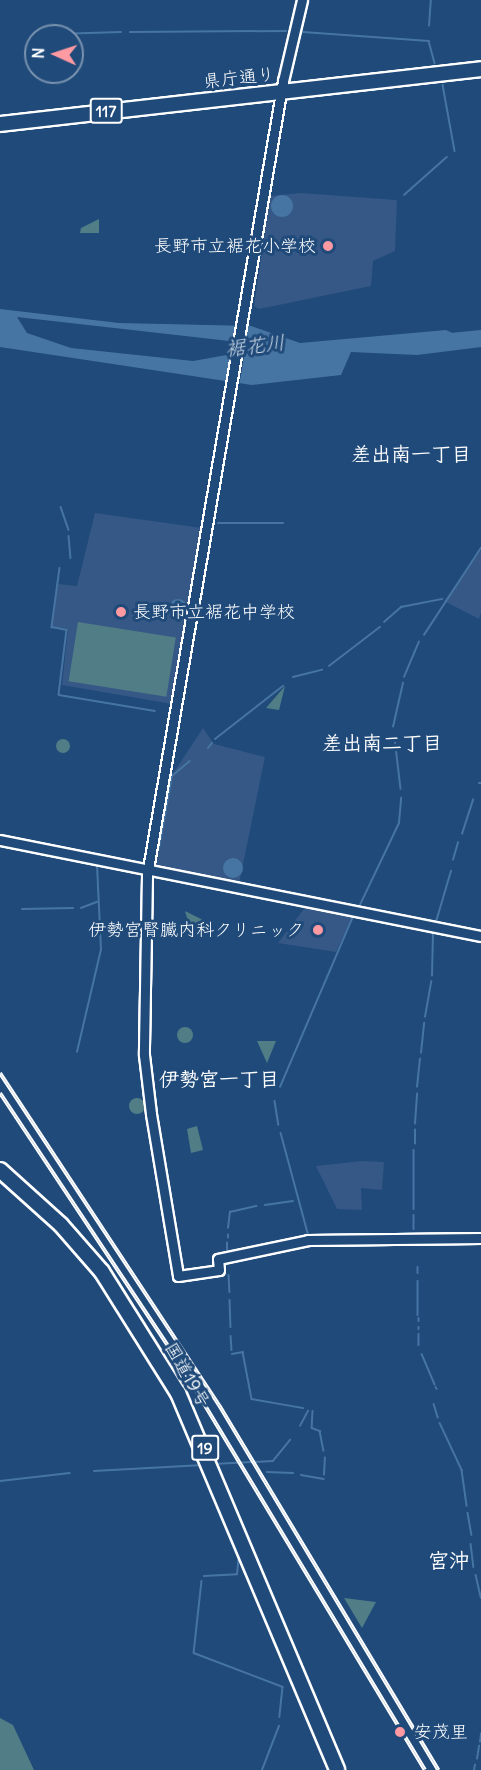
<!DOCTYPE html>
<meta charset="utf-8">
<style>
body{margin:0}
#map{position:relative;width:481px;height:1770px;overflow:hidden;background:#1f4a7a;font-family:Delius,"Klee One",sans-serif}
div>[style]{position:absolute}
.built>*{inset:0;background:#355886}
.green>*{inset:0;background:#507d86;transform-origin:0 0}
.round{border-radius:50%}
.water>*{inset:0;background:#4775a3}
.pier>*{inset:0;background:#1f4a7a}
.stream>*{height:1.5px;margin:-0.75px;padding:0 0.75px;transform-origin:0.75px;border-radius:0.75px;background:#4775a3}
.river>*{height:10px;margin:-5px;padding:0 5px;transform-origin:5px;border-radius:5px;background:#4775a3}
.roads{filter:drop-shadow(2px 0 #fff) drop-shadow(-2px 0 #fff) drop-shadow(0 2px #fff) drop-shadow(0 -2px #fff)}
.minor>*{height:9px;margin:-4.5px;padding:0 4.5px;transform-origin:4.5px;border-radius:4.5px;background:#1f4a7a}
.highway>*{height:14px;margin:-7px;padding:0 7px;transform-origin:7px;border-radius:7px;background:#1f4a7a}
.rail>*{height:4px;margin-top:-2px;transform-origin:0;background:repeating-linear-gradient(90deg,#1f4a7a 0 4.5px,#fff 0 9px);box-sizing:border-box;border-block:2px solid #fff}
.dots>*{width:16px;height:16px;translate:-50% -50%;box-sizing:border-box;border:3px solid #1f4a7a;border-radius:50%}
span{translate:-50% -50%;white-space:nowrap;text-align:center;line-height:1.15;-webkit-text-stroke:6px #1f4a7a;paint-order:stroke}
.shield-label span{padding:2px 4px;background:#1f4a7a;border:2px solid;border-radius:4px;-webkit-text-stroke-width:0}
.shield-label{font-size:16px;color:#fff;font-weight:700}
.street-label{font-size:18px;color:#fff}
.poi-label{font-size:18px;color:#fff}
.right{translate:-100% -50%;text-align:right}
.left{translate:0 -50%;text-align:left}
.water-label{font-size:20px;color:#d1dce8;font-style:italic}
.neighbourhood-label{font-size:20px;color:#fff;font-weight:700}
.quarter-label{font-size:21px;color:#fff;font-weight:700}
.north{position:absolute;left:24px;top:24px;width:60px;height:60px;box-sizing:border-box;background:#1f4a7a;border:2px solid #7992af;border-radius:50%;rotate:273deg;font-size:16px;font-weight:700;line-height:24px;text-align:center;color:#fff}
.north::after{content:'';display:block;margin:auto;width:21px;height:27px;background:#ff9aa2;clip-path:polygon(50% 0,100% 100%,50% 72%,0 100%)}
</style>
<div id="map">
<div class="built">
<i style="clip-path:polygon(301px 193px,397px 200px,395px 251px,373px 261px,371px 286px,259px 309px,254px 306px,270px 196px)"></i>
<i style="clip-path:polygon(95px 513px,202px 528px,172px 704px,62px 685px,68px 629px,51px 628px,58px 584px,77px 586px)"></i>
<i style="clip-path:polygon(481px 550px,481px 613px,479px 619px,444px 601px)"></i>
<i style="clip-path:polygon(203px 728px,214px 744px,265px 757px,239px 884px,155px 868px,172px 775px)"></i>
<i style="clip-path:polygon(306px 906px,353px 916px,336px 952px,278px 943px)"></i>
<i style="clip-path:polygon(362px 1161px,384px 1162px,382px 1190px,361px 1188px,362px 1210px,337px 1209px,316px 1166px)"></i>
</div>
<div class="green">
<i style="clip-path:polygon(99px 219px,99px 233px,80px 233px,81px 228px)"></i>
<i style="left:78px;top:622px;width:99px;height:60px;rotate:9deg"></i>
<i style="clip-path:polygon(285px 686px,279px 710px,266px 708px)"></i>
<i class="round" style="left:56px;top:739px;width:14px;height:14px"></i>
<i style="clip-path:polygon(185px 911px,205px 921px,201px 931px,190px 928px)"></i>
<i class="round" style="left:177px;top:1027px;width:16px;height:16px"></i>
<i style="clip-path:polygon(257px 1041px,276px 1041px,267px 1063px)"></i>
<i class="round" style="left:129px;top:1098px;width:16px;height:16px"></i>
<i style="clip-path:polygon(197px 1126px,203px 1150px,191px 1153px,187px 1129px)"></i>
<i style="clip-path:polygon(344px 1598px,376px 1602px,362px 1628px)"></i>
<i style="clip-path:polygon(0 1718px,13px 1725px,34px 1770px,0 1770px)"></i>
</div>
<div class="water">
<i class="round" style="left:271px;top:195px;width:22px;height:22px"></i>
<i style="clip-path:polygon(evenodd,0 309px,119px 323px,251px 326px,300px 343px,446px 330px,461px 337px,481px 334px,481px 347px,417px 355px,351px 352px,341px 375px,252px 385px,0 347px,0 309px,17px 317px,266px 345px,271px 347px,193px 361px,71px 348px,27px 333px,17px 317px)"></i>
<i class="round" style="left:168px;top:599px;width:20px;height:20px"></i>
<i class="round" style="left:223px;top:858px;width:20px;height:20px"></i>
</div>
<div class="pier">
<i style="clip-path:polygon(245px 351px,239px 386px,226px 384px,232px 353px)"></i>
</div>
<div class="stream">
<i style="left:429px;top:26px;width:26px;rotate:-86deg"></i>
<i style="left:130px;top:32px;width:156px;rotate:-0.4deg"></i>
<i style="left:303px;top:32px;width:126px;rotate:4.1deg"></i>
<i style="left:429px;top:41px;width:23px;rotate:75deg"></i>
<i style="left:56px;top:34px;width:65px;rotate:-1.8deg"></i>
<i style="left:443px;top:85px;width:67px;rotate:79.7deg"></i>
<i style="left:404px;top:195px;width:57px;rotate:-41.5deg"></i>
<i style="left:61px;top:507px;width:24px;rotate:71deg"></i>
<i style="left:218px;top:523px;width:65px"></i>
<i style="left:69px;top:536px;width:22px;rotate:85deg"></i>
<i style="left:60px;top:568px;width:60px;rotate:97.7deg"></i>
<i style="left:52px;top:627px;width:15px;rotate:11deg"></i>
<i style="left:67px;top:630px;width:65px;rotate:97deg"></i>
<i style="left:59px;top:695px;width:97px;rotate:9.5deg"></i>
<i style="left:384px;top:622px;width:23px;rotate:-41deg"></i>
<i style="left:401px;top:607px;width:42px;rotate:-11deg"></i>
<i style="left:424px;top:635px;width:104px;rotate:-56.8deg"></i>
<i style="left:329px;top:666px;width:64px;rotate:-37.4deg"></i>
<i style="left:293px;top:677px;width:30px;rotate:-14deg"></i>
<i style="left:404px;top:677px;width:38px;rotate:-67deg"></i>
<i style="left:393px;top:727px;width:45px;rotate:-77.2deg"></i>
<i style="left:395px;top:738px;width:51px;rotate:83.3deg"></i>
<i style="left:215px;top:739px;width:86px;rotate:-37.9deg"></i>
<i style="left:208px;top:748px;width:6px;rotate:-51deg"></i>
<i style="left:479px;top:783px;width:2px"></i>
<i style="left:462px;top:834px;width:36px;rotate:-72deg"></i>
<i style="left:159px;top:848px;width:73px;rotate:-79.8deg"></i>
<i style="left:172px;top:776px;width:23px;rotate:-40deg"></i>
<i style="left:453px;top:860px;width:18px;rotate:-74deg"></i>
<i style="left:359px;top:907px;width:93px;rotate:-64.5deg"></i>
<i style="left:399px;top:823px;width:25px;rotate:-85deg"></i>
<i style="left:81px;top:908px;width:17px;rotate:-21deg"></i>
<i style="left:22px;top:909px;width:51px;rotate:-1.1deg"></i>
<i style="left:436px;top:922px;width:53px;rotate:-73.6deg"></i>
<i style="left:432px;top:976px;width:45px;rotate:-88.7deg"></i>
<i style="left:425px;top:1017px;width:36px;rotate:-80deg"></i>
<i style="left:77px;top:1052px;width:105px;rotate:-76.8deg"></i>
<i style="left:101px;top:950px;width:86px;rotate:-92.7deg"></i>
<i style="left:421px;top:1053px;width:30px;rotate:-84deg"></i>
<i style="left:280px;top:1087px;width:188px;rotate:-66.8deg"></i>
<i style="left:417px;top:1087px;width:28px;rotate:-84deg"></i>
<i style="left:275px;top:1101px;width:24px;rotate:81deg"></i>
<i style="left:415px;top:1124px;width:30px;rotate:-86deg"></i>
<i style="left:281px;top:1133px;width:104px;rotate:74.9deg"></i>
<i style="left:415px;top:1144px;width:14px;rotate:-90deg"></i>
<i style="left:414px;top:1150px;width:59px;rotate:90deg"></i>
<i style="left:265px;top:1205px;width:28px;rotate:-8deg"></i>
<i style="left:414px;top:1215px;width:14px;rotate:90deg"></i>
<i style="left:228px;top:1228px;width:16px;rotate:-83deg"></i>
<i style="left:230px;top:1212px;width:27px;rotate:-13deg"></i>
<i style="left:228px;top:1238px;width:3px;rotate:-90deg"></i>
<i style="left:227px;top:1250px;width:7px;rotate:-90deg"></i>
<i style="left:418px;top:1267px;width:6px;rotate:90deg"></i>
<i style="left:229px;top:1275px;width:17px;rotate:87deg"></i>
<i style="left:418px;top:1281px;width:34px;rotate:90deg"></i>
<i style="left:230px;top:1300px;width:27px;rotate:88deg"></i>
<i style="left:419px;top:1318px;width:3px;rotate:90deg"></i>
<i style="left:419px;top:1327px;width:2px;rotate:90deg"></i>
<i style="left:419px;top:1334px;width:11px;rotate:90deg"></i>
<i style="left:231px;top:1336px;width:14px;rotate:86deg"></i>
<i style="left:232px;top:1354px;width:11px;rotate:-10deg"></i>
<i style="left:243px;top:1352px;width:48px;rotate:79.2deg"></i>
<i style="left:252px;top:1399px;width:52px;rotate:10deg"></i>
<i style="left:422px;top:1354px;width:33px;rotate:67deg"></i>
<i style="left:436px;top:1387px;width:2px;rotate:63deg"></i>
<i style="left:434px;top:1404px;width:14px;rotate:73deg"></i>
<i style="left:313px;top:1411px;width:17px;rotate:93deg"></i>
<i style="left:312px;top:1428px;width:9px;rotate:21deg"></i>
<i style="left:320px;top:1431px;width:20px;rotate:79deg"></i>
<i style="left:440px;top:1423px;width:52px;rotate:64.9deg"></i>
<i style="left:462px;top:1470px;width:36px;rotate:82deg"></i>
<i style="left:300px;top:1426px;width:17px;rotate:-62deg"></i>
<i style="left:214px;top:1464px;width:59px;rotate:-2.9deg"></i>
<i style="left:273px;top:1461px;width:27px;rotate:-51deg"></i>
<i style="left:94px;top:1471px;width:109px;rotate:-3.2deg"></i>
<i style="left:267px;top:1472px;width:26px;rotate:2deg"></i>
<i style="left:301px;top:1475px;width:23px;rotate:10deg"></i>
<i style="left:324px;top:1475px;width:17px;rotate:-87deg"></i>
<i style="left:0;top:1481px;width:70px;rotate:-6.5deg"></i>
<i style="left:468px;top:1513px;width:22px;rotate:80deg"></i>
<i style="left:471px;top:1544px;width:23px;rotate:83deg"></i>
<i style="left:476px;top:1575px;width:23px;rotate:77deg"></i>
<i style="left:204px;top:1576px;width:33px;rotate:-3deg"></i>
<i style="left:237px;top:1574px;width:20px;rotate:-84deg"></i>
<i style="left:202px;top:1581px;width:72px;rotate:96.3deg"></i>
<i style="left:194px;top:1653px;width:95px;rotate:20.9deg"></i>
<i style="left:283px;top:1687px;width:30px;rotate:96deg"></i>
<i style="left:480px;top:1742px;width:8px;rotate:-83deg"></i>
<i style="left:477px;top:1759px;width:13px;rotate:-81deg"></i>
<i style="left:262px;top:1770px;width:47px;rotate:-68.9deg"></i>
<i style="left:474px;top:1770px;width:5px;rotate:-79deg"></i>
</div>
<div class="river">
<i style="left:451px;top:338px;width:30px;rotate:-6deg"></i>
</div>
<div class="roads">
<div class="minor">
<i style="left:302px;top:0;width:83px;rotate:103.2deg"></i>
<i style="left:283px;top:81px;width:806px;rotate:99.72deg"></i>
<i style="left:147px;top:875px;width:180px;rotate:91deg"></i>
<i style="left:144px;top:1055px;width:59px;rotate:83.2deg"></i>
<i style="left:151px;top:1114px;width:164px;rotate:80.5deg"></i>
<i style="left:178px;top:1276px;width:41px;rotate:-8.3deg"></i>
<i style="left:219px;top:1270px;width:11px;rotate:-95deg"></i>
<i style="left:218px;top:1259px;width:92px;rotate:-11.9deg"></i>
<i style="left:308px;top:1240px;width:173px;rotate:-0.7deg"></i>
<i style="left:0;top:840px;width:490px;rotate:11.3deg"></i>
</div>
<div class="highway">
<i style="left:0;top:124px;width:484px;rotate:-6.5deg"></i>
<i style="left:0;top:1170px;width:82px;rotate:42deg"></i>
<i style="left:61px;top:1225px;width:62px;rotate:48.9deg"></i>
<i style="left:102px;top:1272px;width:143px;rotate:57.9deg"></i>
<i style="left:178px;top:1393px;width:409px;rotate:67.1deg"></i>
</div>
</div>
<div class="rail">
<i style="left:0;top:1073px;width:398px;rotate:56.6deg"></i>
<i style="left:219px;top:1405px;width:426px;rotate:59deg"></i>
<i style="left:0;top:1093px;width:325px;rotate:56.4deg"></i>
<i style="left:180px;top:1364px;width:474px;rotate:58.9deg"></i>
</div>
<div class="dots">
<i style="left:328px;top:246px;background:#ff9aa2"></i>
<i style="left:121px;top:612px;background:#ff9aa2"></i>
<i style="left:318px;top:930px;background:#ff9aa2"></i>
<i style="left:400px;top:1732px;background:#ff9aa2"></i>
</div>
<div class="shield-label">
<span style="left:106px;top:111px">117</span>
<span style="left:205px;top:1448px">19</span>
</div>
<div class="street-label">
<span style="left:239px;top:78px;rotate:-6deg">県庁通り</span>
<span style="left:187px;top:1375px;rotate:60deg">国道19号</span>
</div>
<div class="poi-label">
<span class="right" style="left:316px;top:246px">長野市立裾花小学校</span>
<span class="left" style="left:133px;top:612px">長野市立裾花中学校</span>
<span class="right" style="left:304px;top:930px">伊勢宮腎臓内科クリニック</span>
<span class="left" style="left:414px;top:1732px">安茂里</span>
</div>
<div class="water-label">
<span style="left:255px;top:345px;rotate:-7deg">裾花川</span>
</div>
<div class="neighbourhood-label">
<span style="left:411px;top:453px">差出南一丁目</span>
<span style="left:382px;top:742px">差出南二丁目</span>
<span style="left:219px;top:1078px">伊勢宮一丁目</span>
</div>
<div class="quarter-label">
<span style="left:449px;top:1561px">宮沖</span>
</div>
<div class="north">N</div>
</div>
